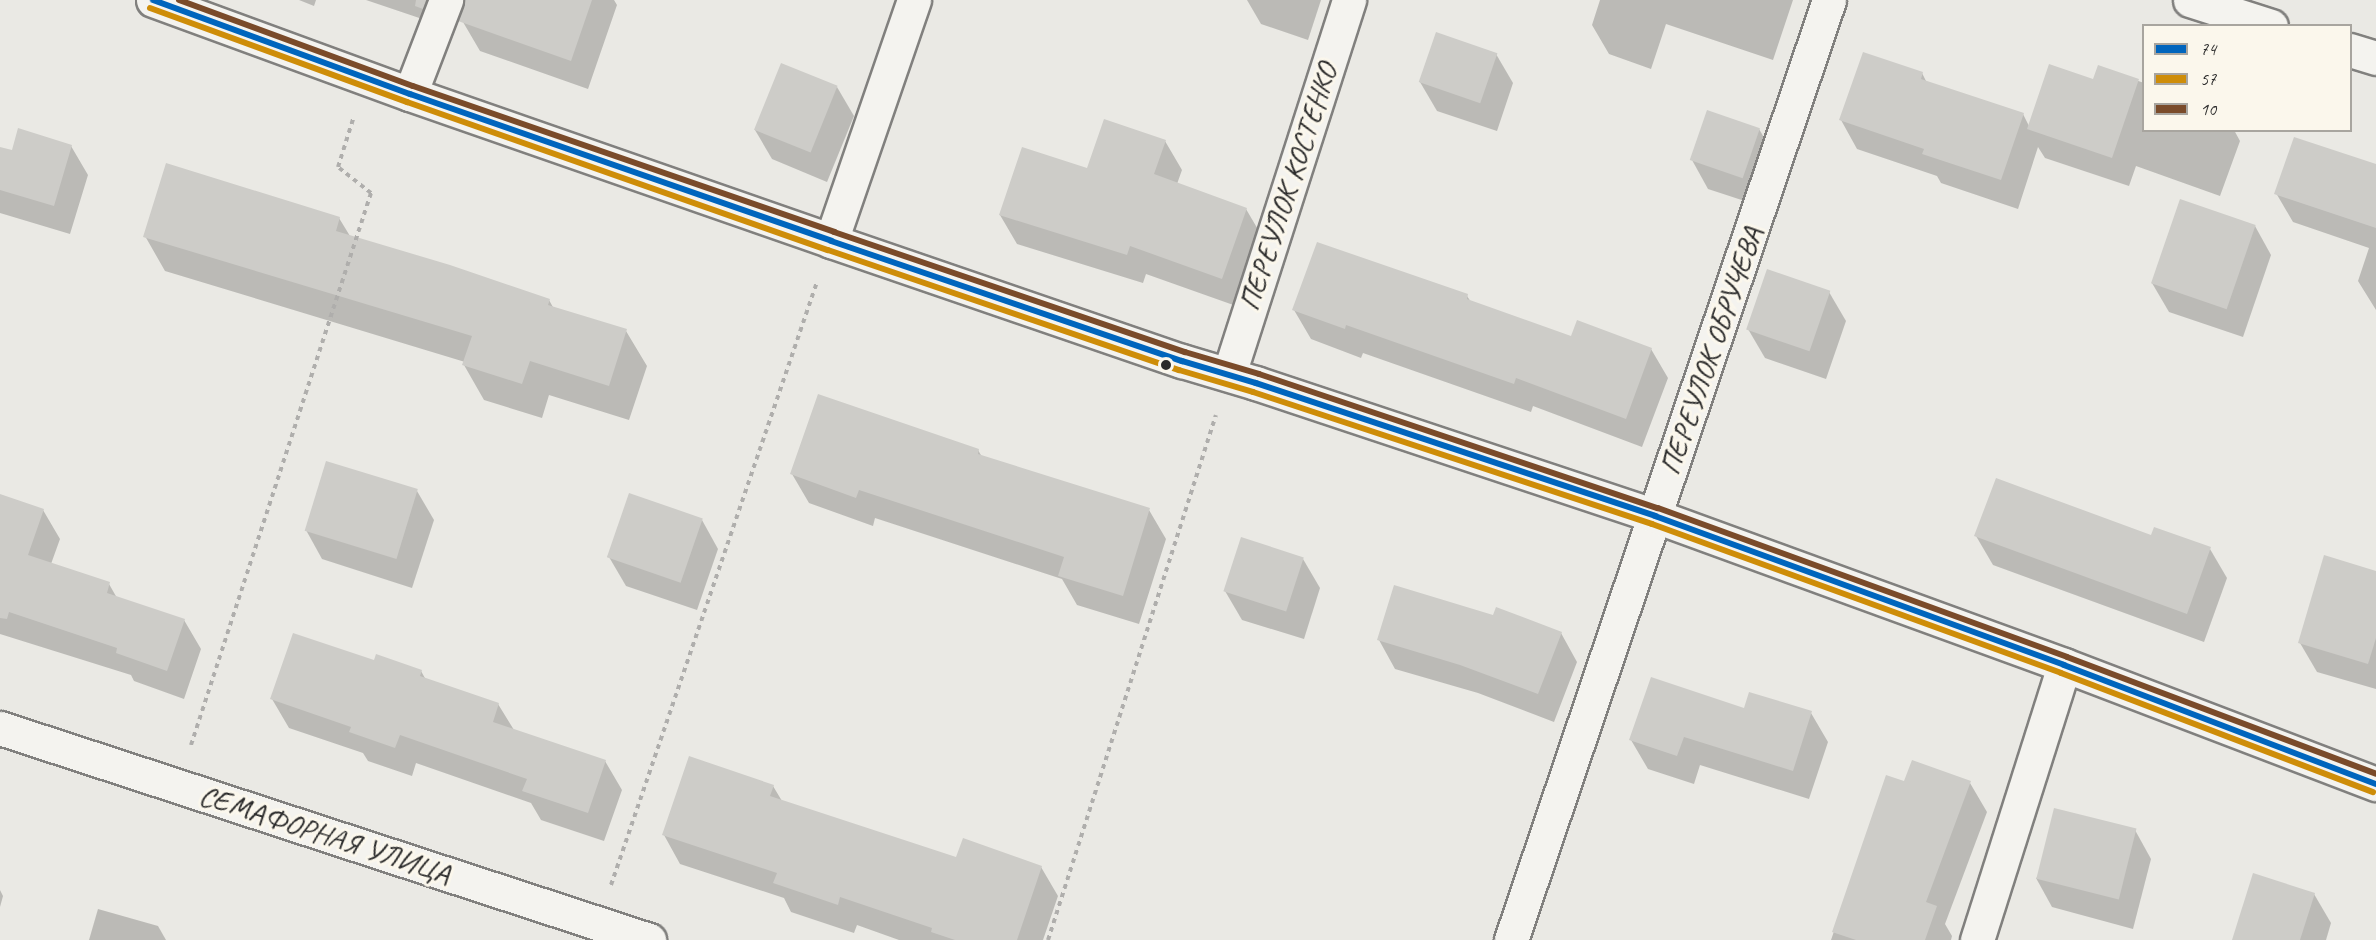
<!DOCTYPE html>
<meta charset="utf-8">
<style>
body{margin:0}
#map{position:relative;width:2376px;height:940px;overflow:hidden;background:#eae9e4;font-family:Caveat,sans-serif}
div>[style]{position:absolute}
.shadow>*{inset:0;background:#0003}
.building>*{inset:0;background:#cdccc8;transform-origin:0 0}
.path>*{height:4px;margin-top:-2px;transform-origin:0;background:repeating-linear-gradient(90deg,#afaeac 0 4.5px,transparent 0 9px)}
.roads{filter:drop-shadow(2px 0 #81807e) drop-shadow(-2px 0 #81807e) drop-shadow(0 2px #81807e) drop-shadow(0 -2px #81807e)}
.minor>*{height:33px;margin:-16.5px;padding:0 16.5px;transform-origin:16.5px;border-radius:16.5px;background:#f4f3ef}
.primary>*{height:33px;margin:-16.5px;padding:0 16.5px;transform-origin:16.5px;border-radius:16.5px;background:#f4f3ef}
.bus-1>*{height:6px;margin:-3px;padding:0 3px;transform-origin:3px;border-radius:3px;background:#0065bd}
.bus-2>*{height:6px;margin:-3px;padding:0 3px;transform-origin:3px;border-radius:3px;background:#ce8d09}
.bus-3>*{height:6px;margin:-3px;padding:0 3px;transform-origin:3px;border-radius:3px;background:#7a4b2a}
.dots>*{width:16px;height:16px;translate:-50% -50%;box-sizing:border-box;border:3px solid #fbf7ec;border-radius:50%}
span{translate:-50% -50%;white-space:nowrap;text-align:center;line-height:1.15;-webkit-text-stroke:6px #fbf7ec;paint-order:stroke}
.street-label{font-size:30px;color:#2b2b2b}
.legend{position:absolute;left:2142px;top:24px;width:210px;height:108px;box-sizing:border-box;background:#fbf7ec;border:2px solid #a8a59f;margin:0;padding:8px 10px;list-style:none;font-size:18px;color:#2b2b2b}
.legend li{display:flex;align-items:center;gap:12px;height:30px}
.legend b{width:30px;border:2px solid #a8a59f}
</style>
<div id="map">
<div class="shadow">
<i style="clip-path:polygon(299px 0,316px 0,314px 6px)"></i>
<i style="clip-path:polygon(366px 0,614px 0,617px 5px,588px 89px,480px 51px,463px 22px,465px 10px,451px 14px,443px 26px)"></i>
<i style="clip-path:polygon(1247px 0,1321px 0,1308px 40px,1261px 24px)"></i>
<i style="clip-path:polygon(1600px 0,1793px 0,1773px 60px,1666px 24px,1651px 69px,1609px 54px,1592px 25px)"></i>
<i style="clip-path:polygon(1496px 54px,1513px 83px,1497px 131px,1437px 111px,1420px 82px)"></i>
<i style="clip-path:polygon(2099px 67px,2144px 83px,2144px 130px,2234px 130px,2240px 141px,2220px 196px,2136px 166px,2129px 186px,2045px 158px,2038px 147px,2018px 209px,1941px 183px,1937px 176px,1857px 149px,1841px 120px,1922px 73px,1927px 83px,2023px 114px,2029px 126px,2094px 81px)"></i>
<i style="clip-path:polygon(837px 87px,854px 116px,827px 182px,772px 159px,755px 130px)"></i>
<i style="clip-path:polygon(1759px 129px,1776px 158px,1760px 206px,1708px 189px,1692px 160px)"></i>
<i style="clip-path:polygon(1165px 141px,1182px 170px,1177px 184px,1246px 209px,1263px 238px,1239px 307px,1146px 274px,1143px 283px,1017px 244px,1000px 215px,1087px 170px)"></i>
<i style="clip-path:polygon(71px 146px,88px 175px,70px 234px,0 213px,0 148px,13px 152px)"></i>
<i style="clip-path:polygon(2376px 166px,2376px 310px,2358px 281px,2369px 248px,2293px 222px,2276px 193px)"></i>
<i style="clip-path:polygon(339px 218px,350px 236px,549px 300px,554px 309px,626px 331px,647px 366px,629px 420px,549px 395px,542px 418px,484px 400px,464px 365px,465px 362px,165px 271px,145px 236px)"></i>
<i style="clip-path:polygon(2255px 226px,2271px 255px,2243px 337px,2169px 312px,2152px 283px)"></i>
<i style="clip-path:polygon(1829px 292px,1846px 321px,1826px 379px,1765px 358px,1748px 329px)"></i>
<i style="clip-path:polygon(1467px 296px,1471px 302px,1572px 338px,1651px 349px,1668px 378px,1642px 447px,1533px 406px,1531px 412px,1363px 353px,1361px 358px,1311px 339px,1294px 310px)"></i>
<i style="clip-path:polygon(978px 450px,982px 457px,1149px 510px,1166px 539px,1139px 624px,1077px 605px,1062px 579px,875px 518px,873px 526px,809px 503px,792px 474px)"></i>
<i style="clip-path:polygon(417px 491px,434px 520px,412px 588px,322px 559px,306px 530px)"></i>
<i style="clip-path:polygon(0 495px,43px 510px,60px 539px,51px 564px,109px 584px,117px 598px,184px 620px,201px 649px,184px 699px,134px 681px,131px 675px,0 634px)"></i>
<i style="clip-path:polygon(702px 520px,718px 549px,697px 610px,626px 586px,609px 557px)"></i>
<i style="clip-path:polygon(1976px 536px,2152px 537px,2210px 549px,2227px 578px,2204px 642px,1993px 565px)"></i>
<i style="clip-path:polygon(1303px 559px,1320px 588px,1304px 639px,1242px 620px,1225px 591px)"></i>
<i style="clip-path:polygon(2376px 572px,2376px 689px,2317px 672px,2300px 643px)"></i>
<i style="clip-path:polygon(1494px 616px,1561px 633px,1577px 662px,1554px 722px,1478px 693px,1395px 669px,1379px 640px)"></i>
<i style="clip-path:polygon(375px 662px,421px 671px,426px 680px,498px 704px,514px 730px,605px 761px,622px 790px,604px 841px,541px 820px,531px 803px,416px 763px,412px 776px,368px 761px,363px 753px,289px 728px,272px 699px)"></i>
<i style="clip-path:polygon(1745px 710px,1811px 713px,1828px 742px,1809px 799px,1700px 765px,1694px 784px,1648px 769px,1631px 740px)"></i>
<i style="clip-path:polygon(1887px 777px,1905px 783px,1970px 783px,1987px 812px,1945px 924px,1952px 936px,1951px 940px,1831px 940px)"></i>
<i style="clip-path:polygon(773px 786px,782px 801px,957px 859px,1041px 867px,1058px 896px,1043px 940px,899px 940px,857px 925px,854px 933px,791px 912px,784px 898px,680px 864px,664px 835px)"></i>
<i style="clip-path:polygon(2135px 830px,2151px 859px,2133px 929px,2052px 907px,2036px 878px)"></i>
<i style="clip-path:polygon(0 890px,3px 896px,0 907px)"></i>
<i style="clip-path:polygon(2314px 894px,2331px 923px,2326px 940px,2233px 940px)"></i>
<i style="clip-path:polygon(98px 909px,158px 926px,166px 940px,89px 940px)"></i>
</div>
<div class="building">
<i style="clip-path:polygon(416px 0,426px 0,423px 9px,415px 6px)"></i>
<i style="clip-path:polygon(464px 0,592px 0,571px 61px,458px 21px)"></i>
<i style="left:1436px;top:32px;width:65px;height:53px;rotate:19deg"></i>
<i style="clip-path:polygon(1863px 52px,1923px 72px,1921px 79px,2024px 113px,2001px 180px,1922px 154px,1924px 149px,1839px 120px)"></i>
<i style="left:781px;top:63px;width:61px;height:72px;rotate:22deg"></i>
<i style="clip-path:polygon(2049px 64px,2093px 79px,2098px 65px,2139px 79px,2112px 158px,2027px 129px)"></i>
<i style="left:1707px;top:110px;width:56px;height:53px;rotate:19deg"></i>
<i style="clip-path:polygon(1104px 119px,1166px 140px,1154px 174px,1247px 208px,1222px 279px,1130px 246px,1127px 255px,999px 215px,1022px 147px,1087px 168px)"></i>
<i style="clip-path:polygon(18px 128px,72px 145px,54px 206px,0 190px,0 147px,12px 150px)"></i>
<i style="clip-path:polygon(2294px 137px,2376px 164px,2376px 228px,2274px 194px)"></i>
<i style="clip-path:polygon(166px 163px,340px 217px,336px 231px,450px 265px,550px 299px,548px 305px,627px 329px,609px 386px,530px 361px,522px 384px,462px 365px,472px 336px,143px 237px)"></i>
<i style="left:2180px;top:199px;width:80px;height:89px;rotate:19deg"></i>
<i style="clip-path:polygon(1317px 242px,1468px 294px,1467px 299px,1571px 336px,1577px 320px,1652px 348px,1626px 419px,1516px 378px,1514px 384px,1346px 325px,1345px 329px,1292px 310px)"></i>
<i style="left:1767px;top:269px;width:67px;height:64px;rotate:19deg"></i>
<i style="clip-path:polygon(818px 394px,979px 449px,978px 454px,1150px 508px,1123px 596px,1058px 576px,1064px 557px,859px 490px,856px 498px,790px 474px)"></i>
<i style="left:326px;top:461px;width:96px;height:73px;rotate:17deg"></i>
<i style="clip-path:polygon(1996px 478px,2151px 535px,2154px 527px,2211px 547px,2187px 614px,1974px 536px)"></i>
<i style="left:629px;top:493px;width:78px;height:68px;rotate:19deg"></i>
<i style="clip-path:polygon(0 494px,44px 509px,28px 555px,110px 582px,107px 593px,185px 619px,167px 671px,116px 653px,117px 648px,9px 612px,7px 619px,0 618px)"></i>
<i style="left:1241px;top:537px;width:66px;height:57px;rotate:18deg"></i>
<i style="clip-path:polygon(2324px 555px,2376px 571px,2376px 638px,2368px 664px,2298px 643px)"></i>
<i style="clip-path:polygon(1394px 585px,1493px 615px,1496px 607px,1562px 632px,1538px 694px,1460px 665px,1377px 640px)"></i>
<i style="clip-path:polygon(293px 633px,374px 660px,376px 654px,422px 670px,420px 676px,499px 703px,493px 722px,606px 760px,588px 813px,522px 791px,527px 779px,400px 735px,395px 748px,349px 732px,351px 727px,270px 699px)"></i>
<i style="clip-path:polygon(1651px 677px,1744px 708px,1749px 692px,1812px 711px,1793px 771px,1684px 737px,1677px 756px,1629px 740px)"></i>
<i style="clip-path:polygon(689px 756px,774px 785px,770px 796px,956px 857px,963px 838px,1042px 866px,1017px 940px,955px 940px,931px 932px,932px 928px,840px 897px,838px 905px,773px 883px,777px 873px,662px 835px)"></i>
<i style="clip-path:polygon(1912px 760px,1971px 781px,1926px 902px,1937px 906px,1925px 940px,1856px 940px,1832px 932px,1886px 775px,1904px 781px)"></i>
<i style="left:2054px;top:808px;width:85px;height:73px;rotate:14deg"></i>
<i style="clip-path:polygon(2253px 873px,2315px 893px,2300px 940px,2232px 940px)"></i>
</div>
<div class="path">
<i style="left:191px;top:745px;width:581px;rotate:-71.94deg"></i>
<i style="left:371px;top:193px;width:42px;rotate:-141.8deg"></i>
<i style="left:338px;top:167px;width:50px;rotate:-72.6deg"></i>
<i style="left:611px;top:885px;width:637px;rotate:-71.14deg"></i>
<i style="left:1048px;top:940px;width:551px;rotate:-72.26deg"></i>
</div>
<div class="roads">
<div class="minor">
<i style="left:2190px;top:0;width:85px;rotate:17.8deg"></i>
<i style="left:2350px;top:50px;width:27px;rotate:17deg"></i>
<i style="left:410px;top:94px;width:101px;rotate:-69deg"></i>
<i style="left:831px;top:241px;width:255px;rotate:-71deg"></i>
<i style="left:1229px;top:374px;width:393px;rotate:-72.2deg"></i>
<i style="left:0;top:728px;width:683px;rotate:18.09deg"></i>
<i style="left:1511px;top:940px;width:992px;rotate:-71.31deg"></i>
<i style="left:1977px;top:940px;width:288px;rotate:-72.4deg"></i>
</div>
<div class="primary">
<i style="left:153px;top:0;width:274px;rotate:20.1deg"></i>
<i style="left:410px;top:94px;width:446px;rotate:19.2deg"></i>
<i style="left:831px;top:241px;width:371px;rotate:18.9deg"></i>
<i style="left:1182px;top:361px;width:77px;rotate:16.6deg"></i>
<i style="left:1256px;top:383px;width:421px;rotate:18.4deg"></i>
<i style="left:1655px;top:516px;width:435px;rotate:20deg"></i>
<i style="left:2064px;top:665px;width:334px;rotate:20.9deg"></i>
</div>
</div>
<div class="bus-1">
<i style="left:153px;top:0;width:274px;rotate:20.1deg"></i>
<i style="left:410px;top:94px;width:446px;rotate:19.2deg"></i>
<i style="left:831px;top:241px;width:371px;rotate:18.9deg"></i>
<i style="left:1182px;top:361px;width:77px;rotate:16.6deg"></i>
<i style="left:1256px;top:383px;width:421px;rotate:18.4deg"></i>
<i style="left:1655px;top:516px;width:435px;rotate:20deg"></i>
<i style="left:2064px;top:665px;width:334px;rotate:20.9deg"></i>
</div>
<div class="bus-2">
<i style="left:150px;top:8px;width:274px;rotate:20.1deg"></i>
<i style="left:407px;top:102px;width:446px;rotate:19.4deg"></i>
<i style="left:828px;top:250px;width:371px;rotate:18.9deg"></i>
<i style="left:1179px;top:370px;width:77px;rotate:16.6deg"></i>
<i style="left:1253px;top:392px;width:420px;rotate:18.3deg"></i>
<i style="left:1652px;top:524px;width:435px;rotate:20deg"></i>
<i style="left:2061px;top:673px;width:334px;rotate:20.9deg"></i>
</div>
<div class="bus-3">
<i style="left:179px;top:0;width:249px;rotate:20.2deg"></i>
<i style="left:413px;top:86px;width:446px;rotate:19.1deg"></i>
<i style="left:834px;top:232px;width:371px;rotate:18.9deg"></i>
<i style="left:1185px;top:352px;width:77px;rotate:16.6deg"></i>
<i style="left:1259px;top:374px;width:421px;rotate:18.6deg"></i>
<i style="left:1658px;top:508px;width:435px;rotate:20deg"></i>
<i style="left:2067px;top:657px;width:330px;rotate:20.7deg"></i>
</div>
<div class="dots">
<i style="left:1166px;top:365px;background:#2b2b2b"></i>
</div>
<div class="street-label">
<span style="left:1288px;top:187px;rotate:-72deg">ПЕРЕУЛОК КОСТЕНКО</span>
<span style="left:1711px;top:351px;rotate:-71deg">ПЕРЕУЛОК ОБРУЧЕВА</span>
<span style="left:325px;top:834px;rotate:18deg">СЕМАФОРНАЯ УЛИЦА</span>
</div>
<ul class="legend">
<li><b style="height:8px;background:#0065bd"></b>74</li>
<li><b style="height:8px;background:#ce8d09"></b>57</li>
<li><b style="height:8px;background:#7a4b2a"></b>10</li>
</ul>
</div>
